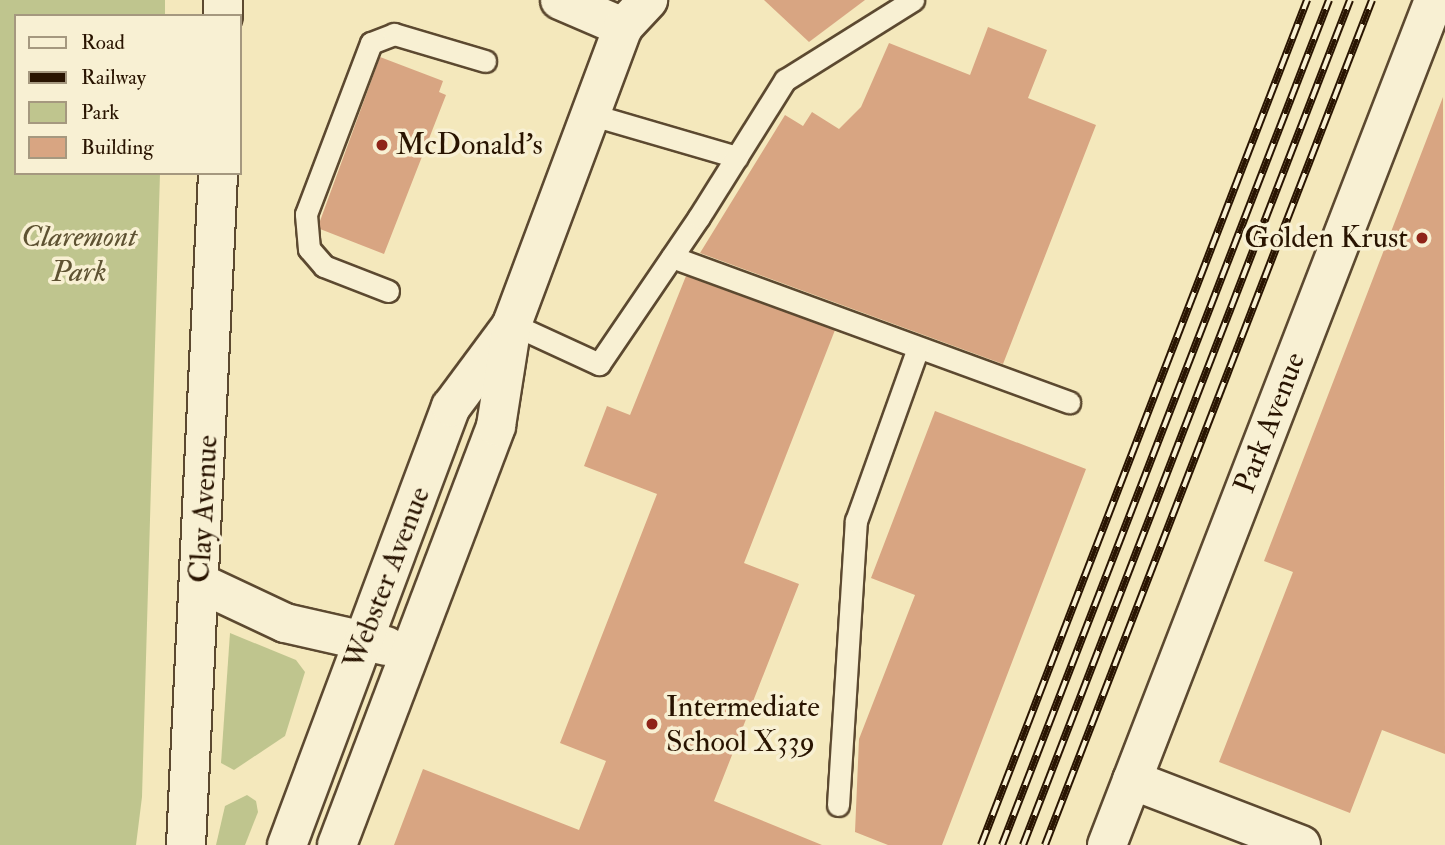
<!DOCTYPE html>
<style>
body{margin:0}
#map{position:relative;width:1445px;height:845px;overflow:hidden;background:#f4e8bc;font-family:"IM FELL Double Pica",serif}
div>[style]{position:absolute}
.green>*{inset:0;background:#bfc58e}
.building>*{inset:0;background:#d8a582}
.roads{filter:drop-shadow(2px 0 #5c4930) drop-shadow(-2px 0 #5c4930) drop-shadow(0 2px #5c4930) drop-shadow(0 -2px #5c4930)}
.lane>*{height:21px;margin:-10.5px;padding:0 10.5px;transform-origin:10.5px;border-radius:10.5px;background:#f8f0d3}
.street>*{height:38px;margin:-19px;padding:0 19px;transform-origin:19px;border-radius:19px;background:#f8f0d3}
.secondary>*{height:38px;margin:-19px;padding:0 19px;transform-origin:19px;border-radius:19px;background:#f8f0d3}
.rail>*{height:8px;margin-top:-4px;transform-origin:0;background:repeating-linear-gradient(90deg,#f8f0d3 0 16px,#291401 0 32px);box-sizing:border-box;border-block:2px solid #291401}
.dots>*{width:19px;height:19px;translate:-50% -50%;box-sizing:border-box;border:4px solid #f8f0d3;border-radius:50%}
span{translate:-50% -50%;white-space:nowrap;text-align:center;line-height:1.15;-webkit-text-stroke:7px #f8f0d3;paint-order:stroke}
.poi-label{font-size:30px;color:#291401}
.left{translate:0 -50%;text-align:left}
.right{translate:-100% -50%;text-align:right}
.park-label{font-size:30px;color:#5e5232;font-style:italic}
.street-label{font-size:30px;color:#291401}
.legend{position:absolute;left:14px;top:14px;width:228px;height:161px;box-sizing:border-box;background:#f8f0d3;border:2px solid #a5987f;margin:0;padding:9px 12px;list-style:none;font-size:21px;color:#291401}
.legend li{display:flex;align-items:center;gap:14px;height:35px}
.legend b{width:35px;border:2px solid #a5987f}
</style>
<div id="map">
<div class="green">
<i style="clip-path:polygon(0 0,165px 0,165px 16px,16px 16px,16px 173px,160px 173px,142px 797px,136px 845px,0 845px)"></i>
<i style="clip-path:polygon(230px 633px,296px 660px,305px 672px,285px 736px,234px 770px,221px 763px)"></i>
<i style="clip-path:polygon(247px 795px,256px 801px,258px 812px,245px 845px,216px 845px,225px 806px)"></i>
</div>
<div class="building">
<i style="clip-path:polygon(764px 0,865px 0,809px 42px)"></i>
<i style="clip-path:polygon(988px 27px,1047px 50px,1028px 98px,1096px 125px,1003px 364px,700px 253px,785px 115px,803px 126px,812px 112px,839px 129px,861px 107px,889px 43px,970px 75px)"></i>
<i style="clip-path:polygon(380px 57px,443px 81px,439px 92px,446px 95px,384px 254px,320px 229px,320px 221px)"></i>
<i style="clip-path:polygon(1443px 97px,1445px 754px,1382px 730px,1350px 813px,1219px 762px,1293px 572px,1264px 561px)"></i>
<i style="clip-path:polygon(686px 276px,835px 330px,744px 563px,799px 584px,714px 801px,822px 845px,394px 845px,423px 769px,579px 830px,606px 761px,560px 743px,657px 494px,584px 466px,607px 406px,630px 415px)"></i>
<i style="clip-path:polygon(935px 411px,1086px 469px,942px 845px,888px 845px,855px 832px,859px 739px,915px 595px,871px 578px)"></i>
</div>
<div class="roads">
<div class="lane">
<i style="left:593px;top:115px;width:150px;rotate:16.3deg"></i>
<i style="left:672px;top:257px;width:423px;rotate:20.1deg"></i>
<i style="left:388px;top:291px;width:69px;rotate:-158.7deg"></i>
<i style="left:324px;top:266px;width:23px;rotate:-131deg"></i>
<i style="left:309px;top:249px;width:35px;rotate:-95deg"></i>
<i style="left:306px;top:214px;width:183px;rotate:-69.2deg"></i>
<i style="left:371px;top:43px;width:25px;rotate:-21deg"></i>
<i style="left:394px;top:34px;width:95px;rotate:16.5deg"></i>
<i style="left:512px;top:324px;width:96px;rotate:24.7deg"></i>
<i style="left:599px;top:364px;width:178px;rotate:-55.8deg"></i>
<i style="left:699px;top:217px;width:162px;rotate:-57.9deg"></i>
<i style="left:785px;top:80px;width:151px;rotate:-32deg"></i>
<i style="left:838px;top:805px;width:285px;rotate:-86.4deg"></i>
<i style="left:856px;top:521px;width:184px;rotate:-70.3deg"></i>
</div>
<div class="street">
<i style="left:560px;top:0;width:69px;rotate:23.2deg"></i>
<i style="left:223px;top:16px;width:16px;rotate:-90deg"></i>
<i style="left:1132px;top:780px;width:181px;rotate:21deg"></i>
<i style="left:186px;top:845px;width:673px;rotate:-87.27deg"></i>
<i style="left:1107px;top:845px;width:906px;rotate:-68.84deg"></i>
</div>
<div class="secondary">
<i style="left:200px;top:583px;width:94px;rotate:25.2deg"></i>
<i style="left:285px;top:623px;width:104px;rotate:12.8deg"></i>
<i style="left:287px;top:845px;width:468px;rotate:-69.5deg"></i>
<i style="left:451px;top:407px;width:97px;rotate:-53.4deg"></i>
<i style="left:337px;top:845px;width:448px;rotate:-69.2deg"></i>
<i style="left:496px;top:426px;width:103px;rotate:-81.1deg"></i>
<i style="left:512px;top:324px;width:317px;rotate:-69.5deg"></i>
<i style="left:623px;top:27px;width:37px;rotate:-47deg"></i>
</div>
</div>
<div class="rail">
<i style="left:981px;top:845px;width:906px;rotate:-68.9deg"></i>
<i style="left:1002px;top:845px;width:906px;rotate:-68.84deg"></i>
<i style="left:1023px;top:845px;width:906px;rotate:-68.84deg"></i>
<i style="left:1045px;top:845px;width:906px;rotate:-68.84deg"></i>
</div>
<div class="dots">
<i style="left:382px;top:145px;background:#8f2418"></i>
<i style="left:1422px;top:238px;background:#8f2418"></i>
<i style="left:652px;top:724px;background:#8f2418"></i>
</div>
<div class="poi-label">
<span class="left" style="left:396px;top:145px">McDonald's</span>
<span class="right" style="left:1408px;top:238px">Golden Krust</span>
<span class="left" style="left:666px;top:724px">Intermediate<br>School X339</span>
</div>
<div class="park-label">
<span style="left:79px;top:254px">Claremont<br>Park</span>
</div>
<div class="street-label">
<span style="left:1270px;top:423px;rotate:-69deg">Park Avenue</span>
<span style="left:204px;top:509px;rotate:-87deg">Clay Avenue</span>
<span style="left:387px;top:578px;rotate:-69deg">Webster Avenue</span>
</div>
<ul class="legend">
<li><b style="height:9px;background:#f8f0d3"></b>Road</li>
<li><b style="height:9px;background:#291401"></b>Railway</li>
<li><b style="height:19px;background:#bfc58e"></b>Park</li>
<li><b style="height:19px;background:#d8a582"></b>Building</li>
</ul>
</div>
